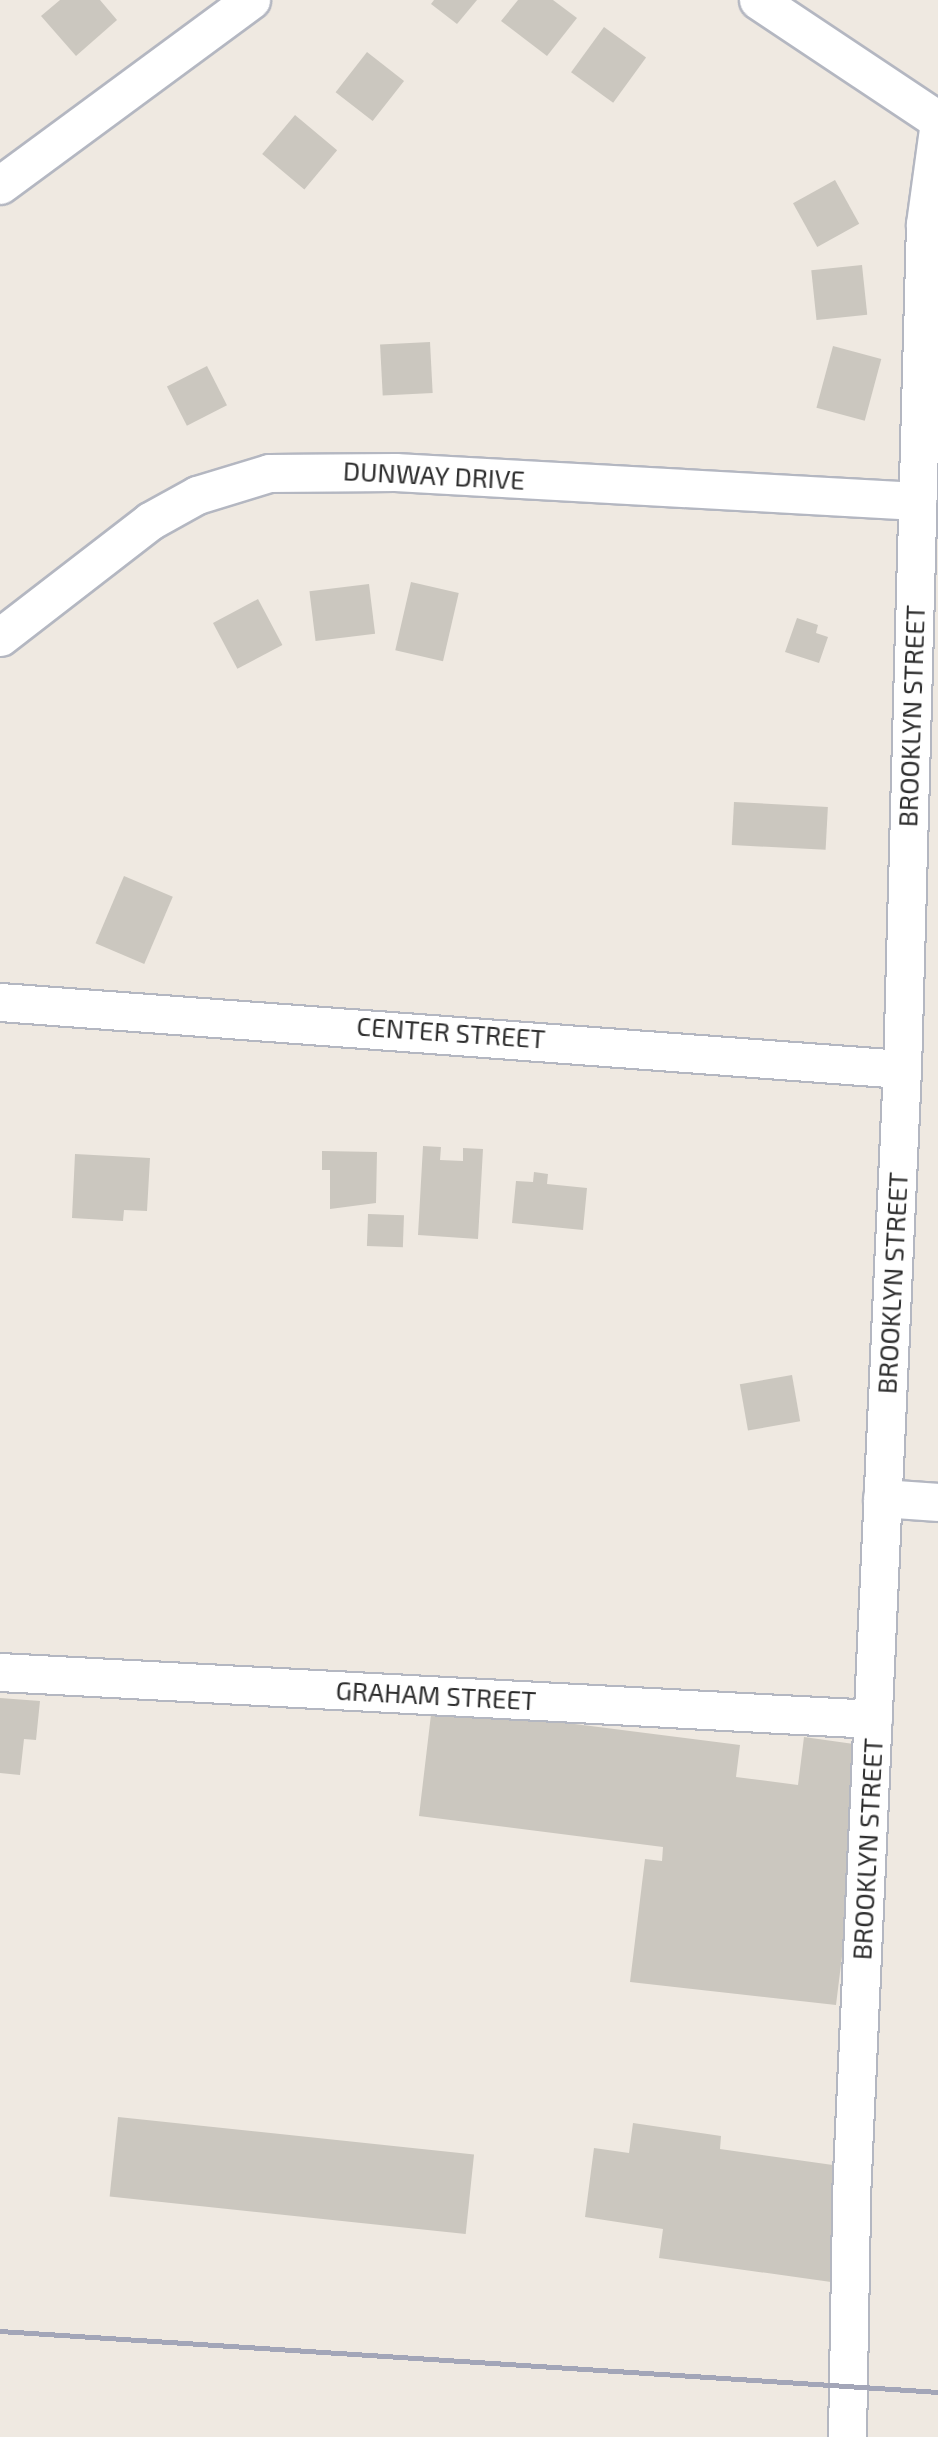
<!DOCTYPE html>
<style>
body{margin:0}
#map{position:relative;width:938px;height:2437px;overflow:hidden;background:#efe9e1;font-family:"Exo 2",sans-serif}
div>[style]{position:absolute}
.building>*{inset:0;background:#cbc7bf;transform-origin:0 0}
.roads{filter:drop-shadow(2px 0 #b4b7c1) drop-shadow(-2px 0 #b4b7c1) drop-shadow(0 2px #b4b7c1) drop-shadow(0 -2px #b4b7c1)}
.minor>*{height:37px;margin:-18.5px;padding:0 18.5px;transform-origin:18.5px;border-radius:18.5px;background:#fff}
.rail>*{height:5px;margin:-2.5px;padding:0 2.5px;transform-origin:2.5px;border-radius:2.5px;background:#a3a6b8}
span{translate:-50% -50%;white-space:nowrap;text-align:center;line-height:1.15;-webkit-text-stroke:5px #fff;paint-order:stroke}
.street-label{font-size:26px;color:#2e2e2e}
</style>
<div id="map">
<div class="building">
<i style="clip-path:polygon(60px 0,100px 0,117px 20px,76px 56px,41px 16px)"></i>
<i style="clip-path:polygon(434px 0,477px 0,457px 24px,431px 4px)"></i>
<i style="clip-path:polygon(518px 0,553px 0,577px 18px,547px 56px,501px 21px)"></i>
<i style="left:604px;top:27px;width:52px;height:56px;rotate:36deg"></i>
<i style="left:367px;top:52px;width:47px;height:51px;rotate:38deg"></i>
<i style="left:295px;top:115px;width:55px;height:51px;rotate:40deg"></i>
<i style="left:835px;top:180px;width:50px;height:48px;rotate:61deg"></i>
<i style="left:862px;top:265px;width:50px;height:51px;rotate:84deg"></i>
<i style="left:430px;top:342px;width:51px;height:50px;rotate:87deg"></i>
<i style="left:833px;top:346px;width:50px;height:64px;rotate:15deg"></i>
<i style="left:207px;top:366px;width:44px;height:45px;rotate:63deg"></i>
<i style="left:411px;top:582px;width:49px;height:70px;rotate:13deg"></i>
<i style="left:369px;top:584px;width:50px;height:60px;rotate:83deg"></i>
<i style="left:258px;top:599px;width:52px;height:51px;rotate:62deg"></i>
<i style="clip-path:polygon(797px 618px,818px 625px,816px 633px,828px 637px,819px 663px,785px 652px)"></i>
<i style="left:734px;top:802px;width:94px;height:43px;rotate:3deg"></i>
<i style="left:124px;top:876px;width:53px;height:73px;rotate:23deg"></i>
<i style="clip-path:polygon(423px 1146px,441px 1147px,440px 1160px,463px 1161px,463px 1148px,483px 1149px,478px 1239px,418px 1235px)"></i>
<i style="clip-path:polygon(322px 1151px,377px 1152px,376px 1203px,330px 1209px,330px 1170px,322px 1170px)"></i>
<i style="clip-path:polygon(75px 1154px,150px 1158px,147px 1211px,124px 1210px,123px 1221px,72px 1218px)"></i>
<i style="clip-path:polygon(534px 1172px,548px 1174px,547px 1184px,587px 1188px,583px 1230px,512px 1223px,516px 1181px,533px 1182px)"></i>
<i style="left:368px;top:1214px;width:36px;height:32px;rotate:2deg"></i>
<i style="left:792px;top:1375px;width:47px;height:53px;rotate:80deg"></i>
<i style="clip-path:polygon(0 1698px,40px 1701px,36px 1740px,24px 1739px,20px 1775px,0 1773px)"></i>
<i style="clip-path:polygon(432px 1706px,740px 1745px,736px 1777px,798px 1785px,804px 1737px,868px 1746px,836px 2005px,630px 1982px,645px 1859px,662px 1861px,663px 1847px,419px 1816px)"></i>
<i style="left:118px;top:2117px;width:358px;height:80px;rotate:6deg"></i>
<i style="clip-path:polygon(633px 2123px,721px 2136px,720px 2149px,847px 2167px,831px 2282px,659px 2258px,663px 2229px,585px 2217px,594px 2148px,629px 2153px)"></i>
</div>
<div class="roads">
<div class="minor">
<i style="left:758px;top:0;width:216px;rotate:33.7deg"></i>
<i style="left:0;top:185px;width:312px;rotate:-36.4deg"></i>
<i style="left:0;top:637px;width:190px;rotate:-37.7deg"></i>
<i style="left:150px;top:521px;width:54px;rotate:-29deg"></i>
<i style="left:197px;top:495px;width:75px;rotate:-17deg"></i>
<i style="left:269px;top:473px;width:126px;rotate:-0.5deg"></i>
<i style="left:395px;top:472px;width:523px;rotate:3.18deg"></i>
<i style="left:0;top:1002px;width:904px;rotate:4.25deg"></i>
<i style="left:882px;top:1498px;width:56px;rotate:4.1deg"></i>
<i style="left:0;top:1672px;width:874px;rotate:3.08deg"></i>
<i style="left:847px;top:2437px;width:241px;rotate:-89deg"></i>
<i style="left:851px;top:2196px;width:1128px;rotate:-87.41deg"></i>
<i style="left:902px;top:1069px;width:845px;rotate:-88.44deg"></i>
<i style="left:925px;top:224px;width:96px;rotate:-82.2deg"></i>
</div>
</div>
<div class="rail">
<i style="left:0;top:2331px;width:940px;rotate:3.72deg"></i>
</div>
<div class="street-label">
<span style="left:434px;top:475px;rotate:3deg">DUNWAY DRIVE</span>
<span style="left:911px;top:716px;rotate:-88deg">BROOKLYN STREET</span>
<span style="left:451px;top:1032px;rotate:4deg">CENTER STREET</span>
<span style="left:892px;top:1283px;rotate:-87deg">BROOKLYN STREET</span>
<span style="left:436px;top:1695px;rotate:3deg">GRAHAM STREET</span>
<span style="left:867px;top:1849px;rotate:-87deg">BROOKLYN STREET</span>
</div>
</div>
